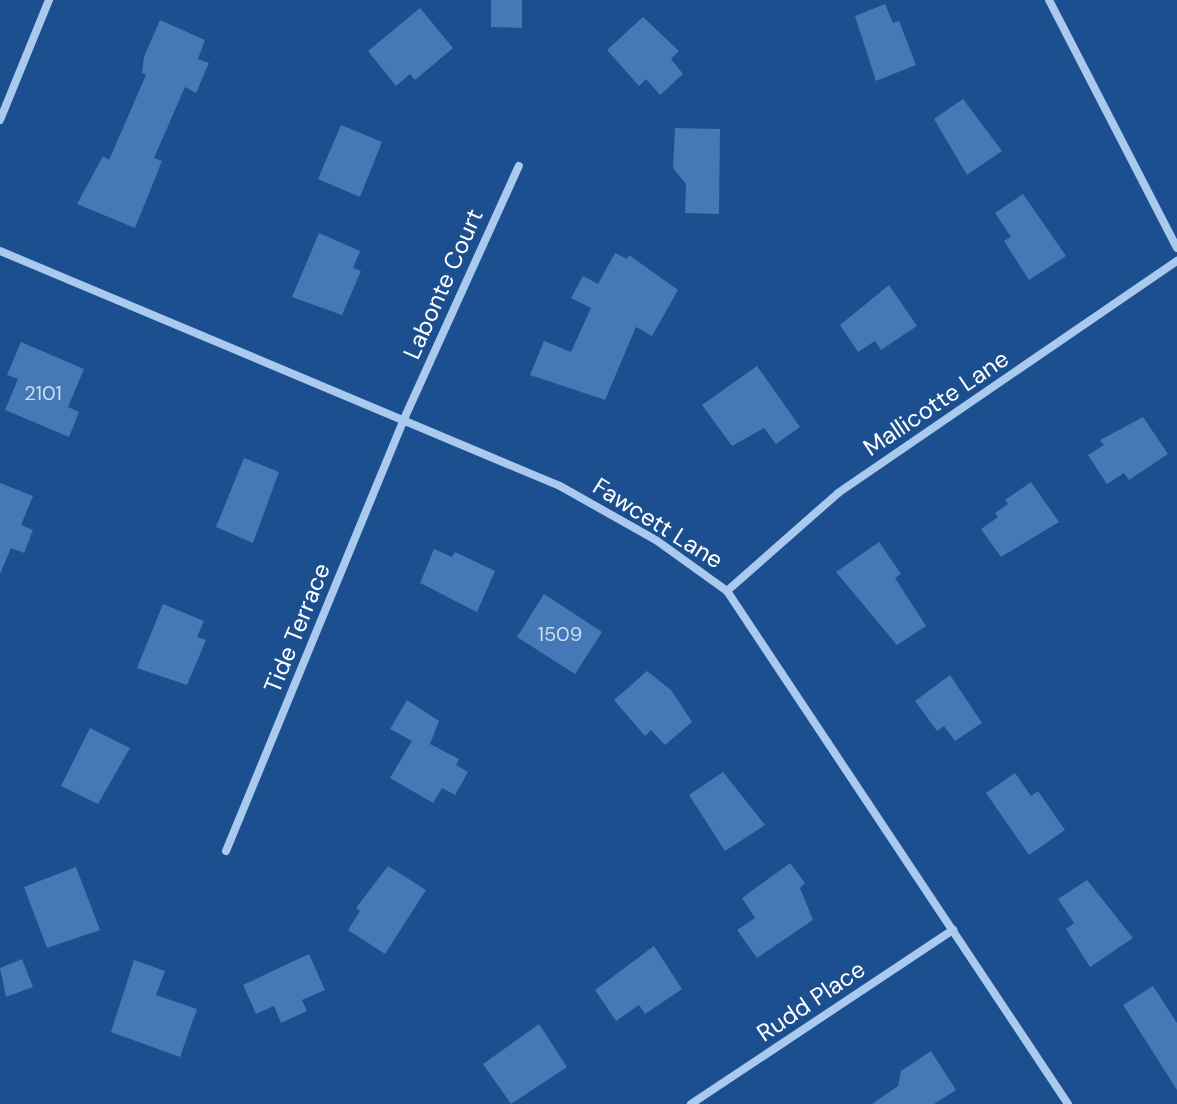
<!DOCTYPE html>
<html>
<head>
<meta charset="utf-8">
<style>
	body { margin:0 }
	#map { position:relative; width:1177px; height:1104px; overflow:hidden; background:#1b4f8f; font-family:"DM Sans",sans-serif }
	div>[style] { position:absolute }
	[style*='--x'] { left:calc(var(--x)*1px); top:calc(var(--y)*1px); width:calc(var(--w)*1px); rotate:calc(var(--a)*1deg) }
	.building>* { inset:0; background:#4478b7 }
	.minor>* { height:8px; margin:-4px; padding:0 4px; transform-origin:4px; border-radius:4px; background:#a9c9ee }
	span { translate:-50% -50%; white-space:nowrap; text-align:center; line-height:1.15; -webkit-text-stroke:7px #1b4f8f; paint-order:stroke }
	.number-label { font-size:20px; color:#d0dded }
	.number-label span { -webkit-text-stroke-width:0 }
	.street-label { font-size:24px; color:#fff }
</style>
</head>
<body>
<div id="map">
	<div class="building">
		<div style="clip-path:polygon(491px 0,522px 0,522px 28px,491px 27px)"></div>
		<div style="clip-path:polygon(885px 4px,893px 23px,899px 21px,916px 65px,876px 81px,855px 16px)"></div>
		<div style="clip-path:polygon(420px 8px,453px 48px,415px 80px,410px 74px,396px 86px,368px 51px)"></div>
		<div style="clip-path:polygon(643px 17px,679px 51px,671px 59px,683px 74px,660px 95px,646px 79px,639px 86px,607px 50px)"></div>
		<div style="clip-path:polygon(160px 20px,205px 40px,198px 59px,209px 63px,196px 93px,185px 87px,154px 158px,162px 161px,135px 228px,77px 204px,103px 156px,109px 160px,146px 75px,142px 73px,144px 57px)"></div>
		<div style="clip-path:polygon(963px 99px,1002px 151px,967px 175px,934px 119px)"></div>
		<div style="clip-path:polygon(341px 125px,382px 142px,360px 197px,318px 179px)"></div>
		<div style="clip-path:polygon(675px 128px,720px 129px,719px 214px,685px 213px,686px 184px,673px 168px)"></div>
		<div style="clip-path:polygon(1023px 194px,1066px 256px,1029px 280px,1004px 241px,1011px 237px,995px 213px)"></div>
		<div style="clip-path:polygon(319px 233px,360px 251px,353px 268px,361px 271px,342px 315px,292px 297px)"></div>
		<div style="clip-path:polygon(615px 253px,627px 259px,629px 255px,678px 290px,652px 336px,636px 327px,605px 400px,530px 375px,544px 341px,571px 352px,591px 308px,571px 298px,583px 276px,598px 284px)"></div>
		<div style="clip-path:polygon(889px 285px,917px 326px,881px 350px,875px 341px,858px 352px,840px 325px)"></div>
		<div style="clip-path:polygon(21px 342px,84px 369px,68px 407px,79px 412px,69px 437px,5px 410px,18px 379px,7px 375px)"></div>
		<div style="clip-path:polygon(757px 366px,800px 427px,776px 444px,764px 428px,732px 446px,702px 405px)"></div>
		<div style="clip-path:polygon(1143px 417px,1168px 454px,1129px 480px,1124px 473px,1107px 484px,1088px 455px,1104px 445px,1100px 440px)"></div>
		<div style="clip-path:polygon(244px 458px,279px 472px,253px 543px,216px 527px)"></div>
		<div style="clip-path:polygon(1031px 482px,1059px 522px,1001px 557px,981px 529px,998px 517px,995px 513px,1008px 504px,1005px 500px)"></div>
		<div style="clip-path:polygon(0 483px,33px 496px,21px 525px,33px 530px,24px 553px,11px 548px,0 574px)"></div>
		<div style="clip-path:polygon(879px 542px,901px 574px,895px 578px,926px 626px,897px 645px,836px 572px)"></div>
		<div style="clip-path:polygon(434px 549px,452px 557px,455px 552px,495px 571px,477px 612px,420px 583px)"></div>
		<div style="clip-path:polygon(544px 594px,602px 632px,575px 674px,517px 637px)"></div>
		<div style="clip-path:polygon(163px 604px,204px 621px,197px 637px,206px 640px,187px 685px,137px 668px)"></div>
		<div style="clip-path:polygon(647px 671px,671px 690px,692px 722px,665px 745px,651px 730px,645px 736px,614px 700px)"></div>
		<div style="clip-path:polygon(950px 675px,982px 723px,955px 741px,944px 726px,937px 731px,915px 701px)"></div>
		<div style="clip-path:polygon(407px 700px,439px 721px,430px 744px,459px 759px,456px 765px,468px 772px,455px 795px,442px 788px,433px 803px,390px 778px,412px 741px,390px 729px)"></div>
		<div style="clip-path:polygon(90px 728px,130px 748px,98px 804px,61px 786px)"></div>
		<div style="clip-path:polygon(723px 772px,765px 825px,725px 851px,689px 795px)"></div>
		<div style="clip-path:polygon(1015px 773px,1031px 796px,1038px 791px,1065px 830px,1029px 855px,986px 793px)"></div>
		<div style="clip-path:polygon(790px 863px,805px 883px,800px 888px,813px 920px,757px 958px,737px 930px,755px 918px,742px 898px)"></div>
		<div style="clip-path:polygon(388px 866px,426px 890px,385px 954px,348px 930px,360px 911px,356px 908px)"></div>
		<div style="clip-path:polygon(76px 867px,100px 930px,47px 948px,24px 887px)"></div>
		<div style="clip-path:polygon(1087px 880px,1133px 938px,1090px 967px,1066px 929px,1074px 923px,1058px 899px)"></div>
		<div style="clip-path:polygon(654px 946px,682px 989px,645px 1014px,639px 1005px,616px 1021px,595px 990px)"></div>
		<div style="clip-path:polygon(309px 954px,325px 990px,302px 1000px,307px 1011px,281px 1023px,274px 1006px,256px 1014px,243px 985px)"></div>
		<div style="clip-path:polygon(22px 959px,33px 987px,6px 997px,0 968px)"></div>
		<div style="clip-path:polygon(134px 960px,165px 971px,156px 995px,197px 1009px,180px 1057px,111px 1032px)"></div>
		<div style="clip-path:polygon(1153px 986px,1177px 1023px,1177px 1090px,1123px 1005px)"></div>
		<div style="clip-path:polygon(539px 1024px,567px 1067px,511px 1104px,483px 1064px)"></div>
		<div style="clip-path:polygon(931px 1051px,956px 1090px,934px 1104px,872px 1104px,898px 1086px,901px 1071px)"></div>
	</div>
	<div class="minor">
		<div style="--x:1049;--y:0;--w:279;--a:62.7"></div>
		<div style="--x:0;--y:120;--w:130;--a:-67.8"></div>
		<div style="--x:0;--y:251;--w:607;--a:22.77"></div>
		<div style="--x:560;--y:486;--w:110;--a:29.4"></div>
		<div style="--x:656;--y:540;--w:87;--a:35.7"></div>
		<div style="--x:727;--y:591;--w:616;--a:56.39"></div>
		<div style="--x:727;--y:591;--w:148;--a:-41.4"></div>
		<div style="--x:838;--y:493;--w:411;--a:-34.4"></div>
		<div style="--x:226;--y:851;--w:467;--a:-67.6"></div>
		<div style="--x:404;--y:419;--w:278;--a:-65.6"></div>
		<div style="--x:691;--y:1104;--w:315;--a:-33.6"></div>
	</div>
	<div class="number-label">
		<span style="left:43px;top:393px">2101</span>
		<span style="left:560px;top:634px">1509</span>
	</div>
	<div class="street-label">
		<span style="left:443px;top:284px;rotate:-66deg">Labonte Court</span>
		<span style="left:936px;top:403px;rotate:-34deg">Mallicotte Lane</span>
		<span style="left:658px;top:523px;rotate:32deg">Fawcett Lane</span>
		<span style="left:297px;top:628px;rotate:-68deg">Tide Terrace</span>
		<span style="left:811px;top:1001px;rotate:-34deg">Rudd Place</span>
	</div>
</div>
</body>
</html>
